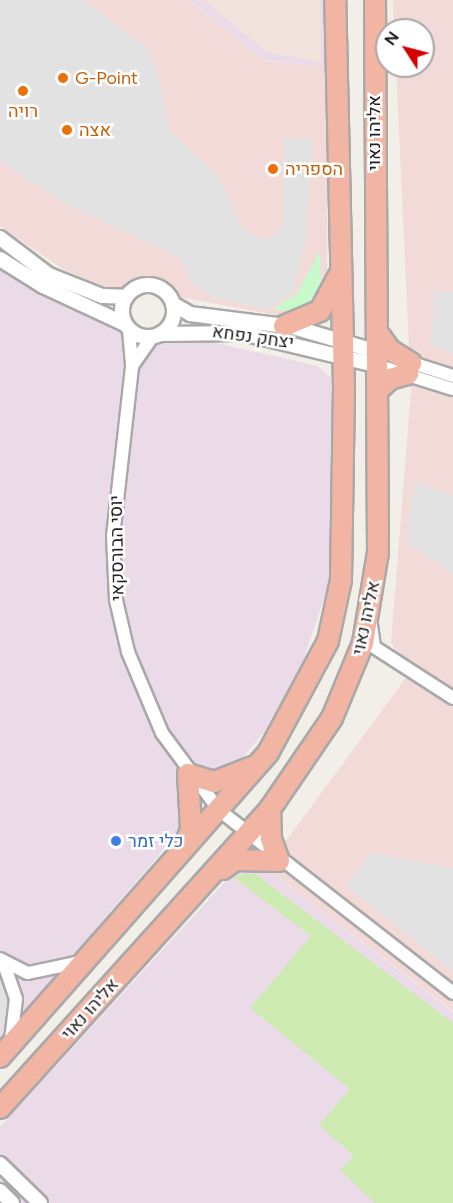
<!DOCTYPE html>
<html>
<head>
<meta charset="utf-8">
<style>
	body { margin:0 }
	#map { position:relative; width:453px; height:1203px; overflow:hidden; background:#f2efe9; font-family:Figtree,Heebo,sans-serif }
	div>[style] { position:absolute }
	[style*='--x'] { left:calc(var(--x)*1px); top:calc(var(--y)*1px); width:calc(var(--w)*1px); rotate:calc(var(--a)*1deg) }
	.commercial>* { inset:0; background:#f2dad9 }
	.industrial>* { inset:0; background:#ebdbe8 }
	.military>* { inset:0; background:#f3e3dd }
	.grass>* { inset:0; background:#cdebb0 }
	.park>* { inset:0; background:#c8facc }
	.parking>* { inset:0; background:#e2e2e2 }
	.roads { filter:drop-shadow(2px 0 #a9a9a9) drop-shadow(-2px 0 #a9a9a9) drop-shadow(0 2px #a9a9a9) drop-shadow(0 -2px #a9a9a9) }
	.minor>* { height:12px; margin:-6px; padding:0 6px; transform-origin:6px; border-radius:6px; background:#fff }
	.tertiary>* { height:14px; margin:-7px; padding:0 7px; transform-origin:7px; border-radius:7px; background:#fff }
	.tertiary>.ring { margin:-7px; padding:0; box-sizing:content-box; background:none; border:14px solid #fff; border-radius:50% }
	.trunk>* { height:20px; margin:-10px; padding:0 10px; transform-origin:10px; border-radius:10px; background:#f2b4a3 }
	.dots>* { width:16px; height:16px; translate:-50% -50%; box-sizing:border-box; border:3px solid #fff; border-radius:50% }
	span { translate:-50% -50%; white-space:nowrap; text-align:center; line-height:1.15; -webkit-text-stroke:5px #fff; paint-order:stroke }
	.food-label { font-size:18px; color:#c56008 }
	.left { translate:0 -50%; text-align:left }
	.street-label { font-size:18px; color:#222 }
	.shop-label { font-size:18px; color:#366cbe }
	.north { position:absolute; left:375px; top:18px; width:60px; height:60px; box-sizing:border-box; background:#fff; border:2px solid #a7a7a7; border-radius:50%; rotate:306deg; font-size:16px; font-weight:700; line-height:24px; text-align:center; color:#222 }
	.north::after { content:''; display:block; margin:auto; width:21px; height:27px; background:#d40000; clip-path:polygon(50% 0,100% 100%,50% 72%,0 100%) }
</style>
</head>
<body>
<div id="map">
	<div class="commercial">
		<div style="clip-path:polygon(0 0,189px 0,264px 61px,328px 66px,327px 288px,320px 302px,293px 318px,179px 297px,147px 281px,114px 291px,63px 269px,0 226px)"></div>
		<div style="clip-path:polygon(393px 0,453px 0,453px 1011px,266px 868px,408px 675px,391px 642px,411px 390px,396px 66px,423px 66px,423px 30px,394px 30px)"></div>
	</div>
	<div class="industrial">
		<div style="clip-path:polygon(190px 0,326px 0,326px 67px,263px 60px)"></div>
		<div style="clip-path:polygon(0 264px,106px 318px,318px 366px,335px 382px,329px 583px,300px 670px,267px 729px,0 1040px)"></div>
		<div style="clip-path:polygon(268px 870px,453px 1012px,453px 1203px,0 1203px,0 1127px,234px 872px)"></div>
	</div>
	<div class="military">
		<div style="clip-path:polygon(204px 0,320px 0,321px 62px,267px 52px)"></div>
	</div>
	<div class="grass">
		<div style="clip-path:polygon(242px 874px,255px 874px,453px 1023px,453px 1203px,375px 1203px,340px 1170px,354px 1156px,319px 1125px,350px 1089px,250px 1008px,311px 936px,234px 878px)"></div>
	</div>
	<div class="park">
		<div style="clip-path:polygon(320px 251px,321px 286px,315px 300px,296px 311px,272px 309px,296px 295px)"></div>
	</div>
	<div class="parking">
		<div style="clip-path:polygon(0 0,84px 0,151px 51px,171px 131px,219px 177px,241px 226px,257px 238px,272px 237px,282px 227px,284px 138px,313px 140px,305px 239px,292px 295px,266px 309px,212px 297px,192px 284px,180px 258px,64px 203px,0 161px)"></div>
		<div style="clip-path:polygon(435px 290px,453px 292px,453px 353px,430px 345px)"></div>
		<div style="clip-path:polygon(413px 482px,453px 495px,453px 574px,407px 543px)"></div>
		<div style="clip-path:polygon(371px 853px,453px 868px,453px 971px,346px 886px)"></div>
		<div style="clip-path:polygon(0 975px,11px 994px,0 1036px)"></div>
	</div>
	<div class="roads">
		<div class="minor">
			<div style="--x:129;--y:330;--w:37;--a:85"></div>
			<div style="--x:132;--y:367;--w:170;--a:96.4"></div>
			<div style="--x:113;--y:536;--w:64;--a:87.3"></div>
			<div style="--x:116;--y:600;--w:53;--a:77"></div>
			<div style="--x:128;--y:652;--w:88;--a:67.2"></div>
			<div style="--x:162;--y:733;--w:96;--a:53.5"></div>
			<div style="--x:219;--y:810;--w:297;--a:38"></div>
			<div style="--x:406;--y:361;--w:49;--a:17.7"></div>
			<div style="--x:134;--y:363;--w:32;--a:-55"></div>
			<div style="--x:379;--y:366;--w:77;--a:17.3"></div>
			<div style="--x:371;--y:625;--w:22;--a:82"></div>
			<div style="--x:374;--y:647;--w:94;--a:32.8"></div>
			<div style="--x:0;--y:959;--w:31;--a:27"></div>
			<div style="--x:28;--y:973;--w:53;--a:-11.9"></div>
			<div style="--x:4;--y:964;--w:37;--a:71"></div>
			<div style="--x:16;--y:999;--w:41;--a:97"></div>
		</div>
		<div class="tertiary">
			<div style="--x:0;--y:238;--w:61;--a:37.1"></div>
			<div style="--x:49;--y:275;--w:57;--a:21.6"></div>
			<div style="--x:102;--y:296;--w:24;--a:2"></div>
			<div style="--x:0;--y:259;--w:51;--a:32.1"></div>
			<div style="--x:43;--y:286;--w:90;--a:24.9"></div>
			<div class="ring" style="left:122px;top:285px;width:38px;height:38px"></div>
			<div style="--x:173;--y:304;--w:20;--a:30"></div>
			<div style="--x:190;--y:314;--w:104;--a:7.2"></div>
			<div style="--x:293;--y:327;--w:89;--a:16.4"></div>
			<div style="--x:160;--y:334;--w:82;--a:-0.7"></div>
			<div style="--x:242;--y:333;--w:141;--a:13.5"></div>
			<div style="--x:0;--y:1164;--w:56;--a:44.3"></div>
			<div style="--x:0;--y:1191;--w:17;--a:45"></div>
		</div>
		<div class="trunk">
			<div style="--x:284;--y:326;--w:39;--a:-23"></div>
			<div style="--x:320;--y:311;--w:40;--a:-62"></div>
			<div style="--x:377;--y:332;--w:22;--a:54"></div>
			<div style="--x:390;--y:350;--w:25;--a:32"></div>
			<div style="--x:379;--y:389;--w:15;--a:-42"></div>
			<div style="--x:390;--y:379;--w:19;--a:-16"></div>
			<div style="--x:188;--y:774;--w:27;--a:17"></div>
			<div style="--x:214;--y:782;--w:41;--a:-21.5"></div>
			<div style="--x:270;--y:809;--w:30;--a:88"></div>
			<div style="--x:271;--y:839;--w:23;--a:70"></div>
			<div style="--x:185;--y:845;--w:17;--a:-69"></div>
			<div style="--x:191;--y:829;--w:55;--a:-93.1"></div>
			<div style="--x:223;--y:869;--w:15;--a:-37"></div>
			<div style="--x:235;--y:860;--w:44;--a:1.3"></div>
			<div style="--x:0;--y:1057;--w:405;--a:-48.6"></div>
			<div style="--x:268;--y:753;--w:127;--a:-61.8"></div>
			<div style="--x:328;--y:641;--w:62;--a:-78"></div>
			<div style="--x:341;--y:580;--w:194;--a:-89.1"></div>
			<div style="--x:344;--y:386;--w:386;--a:-91.3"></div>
			<div style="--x:0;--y:1108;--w:403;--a:-47.9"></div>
			<div style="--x:270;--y:809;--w:110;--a:-55.7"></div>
			<div style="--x:332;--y:718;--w:81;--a:-67.5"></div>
			<div style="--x:363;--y:643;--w:92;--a:-80.6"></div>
			<div style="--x:378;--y:552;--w:552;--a:-90.31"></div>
		</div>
	</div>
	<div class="dots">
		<div style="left:63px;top:78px;background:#e8710a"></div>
		<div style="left:23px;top:91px;background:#e8710a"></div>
		<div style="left:67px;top:130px;background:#e8710a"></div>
		<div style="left:273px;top:169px;background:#e8710a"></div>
		<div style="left:116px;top:841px;background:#3f7fe0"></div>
	</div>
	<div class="food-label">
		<span class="left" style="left:75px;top:78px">G-Point</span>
		<span style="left:23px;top:111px">רויה</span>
		<span class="left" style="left:79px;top:130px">אצה</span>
		<span class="left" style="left:285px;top:169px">הספריה</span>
	</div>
	<div class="street-label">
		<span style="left:374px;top:133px;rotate:-90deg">אליהו נאוי</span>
		<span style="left:253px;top:337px;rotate:8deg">יצחק נפחא</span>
		<span style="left:117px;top:548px;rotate:-91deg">יוסי הבורסקאי</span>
		<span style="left:366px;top:618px;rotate:-78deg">אליהו נאוי</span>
		<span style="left:90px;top:1009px;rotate:-48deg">אליהו נאוי</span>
	</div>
	<div class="shop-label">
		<span class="left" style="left:128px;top:841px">כלי זמר</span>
	</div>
	<div class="north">N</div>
</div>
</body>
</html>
